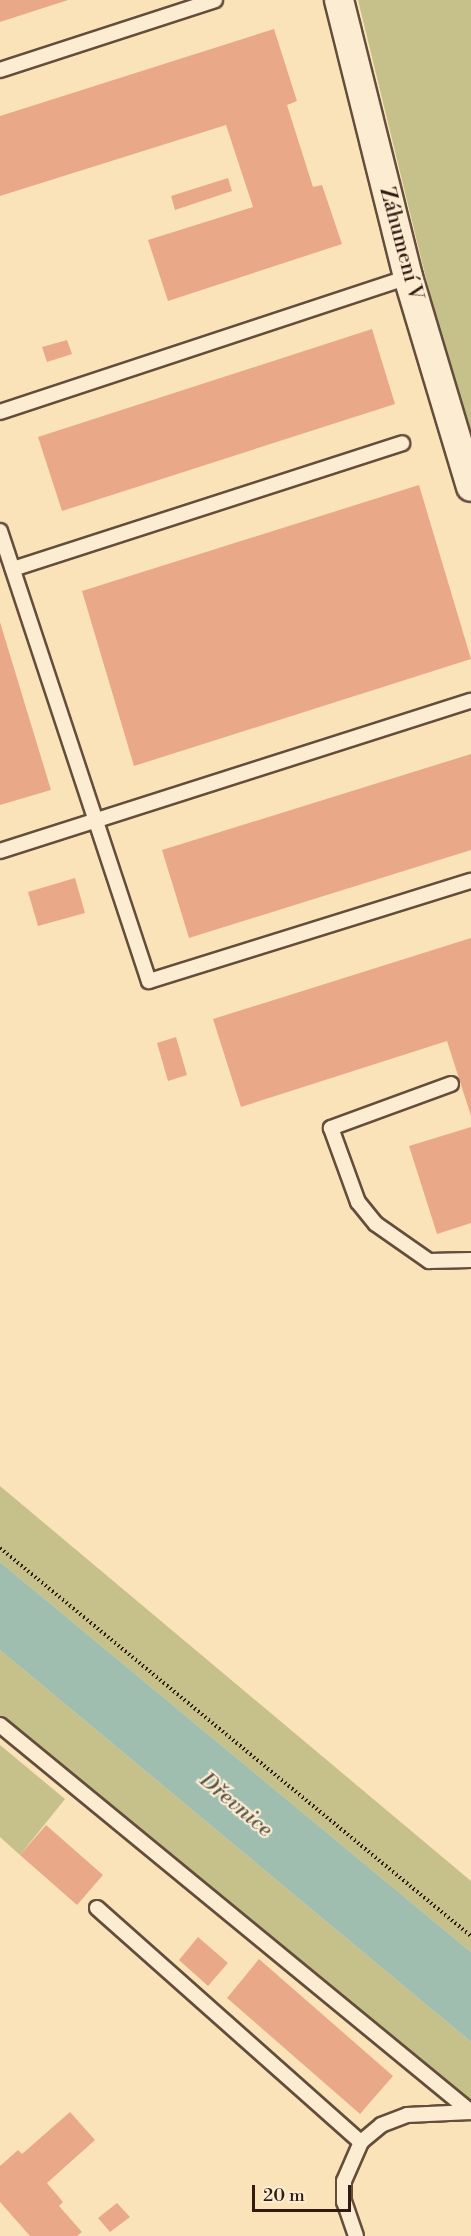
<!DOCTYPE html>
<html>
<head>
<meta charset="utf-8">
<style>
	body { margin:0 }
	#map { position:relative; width:471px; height:2236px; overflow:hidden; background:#fbe3b9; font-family:"Libre Bodoni",serif }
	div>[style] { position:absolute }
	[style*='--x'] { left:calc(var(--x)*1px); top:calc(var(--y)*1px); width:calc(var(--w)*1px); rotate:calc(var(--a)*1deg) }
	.green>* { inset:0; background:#c6c18a }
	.water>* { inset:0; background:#9fbeb0 }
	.building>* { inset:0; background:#e9a989 }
	.path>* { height:4px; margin-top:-2px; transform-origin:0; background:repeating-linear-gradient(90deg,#311b11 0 1.5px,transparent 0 4.5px) }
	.roads { filter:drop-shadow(2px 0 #644d3b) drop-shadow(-2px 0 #644d3b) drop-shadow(0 2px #644d3b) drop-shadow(0 -2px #644d3b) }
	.lane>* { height:14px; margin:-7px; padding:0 7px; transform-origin:7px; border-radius:7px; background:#fcedd2 }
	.street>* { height:28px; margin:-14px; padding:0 14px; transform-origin:14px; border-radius:14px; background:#fcedd2 }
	span { translate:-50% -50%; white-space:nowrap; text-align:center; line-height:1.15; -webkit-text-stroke:4.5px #fcedd2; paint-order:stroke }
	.street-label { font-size:21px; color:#311b11 }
	.water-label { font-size:22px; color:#585449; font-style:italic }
	.scale { position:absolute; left:252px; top:2185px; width:99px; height:27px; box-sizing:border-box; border:3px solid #311b11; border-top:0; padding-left:8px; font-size:18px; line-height:21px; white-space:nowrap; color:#311b11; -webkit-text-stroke:4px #fcedd2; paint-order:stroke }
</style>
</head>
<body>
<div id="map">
	<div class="green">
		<div style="clip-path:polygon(358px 0,471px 0,471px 442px,444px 352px)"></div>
		<div style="clip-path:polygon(0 1486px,471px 1881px,471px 1952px,0 1562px)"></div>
		<div style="clip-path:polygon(0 1650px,471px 2042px,471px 2110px,0 1716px)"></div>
		<div style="clip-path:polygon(0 1745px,65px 1799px,20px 1855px,0 1837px)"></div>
	</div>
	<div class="water">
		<div style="clip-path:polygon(0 1562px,471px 1952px,471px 2042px,0 1650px)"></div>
	</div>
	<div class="building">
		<div style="clip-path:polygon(0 0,68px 0,0 22px)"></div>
		<div style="clip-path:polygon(274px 29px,297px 101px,287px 105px,313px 187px,322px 185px,342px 244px,168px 301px,148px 240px,253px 207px,226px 125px,0 196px,0 116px)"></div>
		<div style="clip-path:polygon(228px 178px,232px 191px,175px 210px,171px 196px)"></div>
		<div style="clip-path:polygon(372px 329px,395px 404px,62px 511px,38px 437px)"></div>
		<div style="clip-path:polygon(67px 340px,72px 354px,47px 362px,42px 347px)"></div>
		<div style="clip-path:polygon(419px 485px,471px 659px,134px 766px,82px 591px)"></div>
		<div style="clip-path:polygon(0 622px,51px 790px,0 805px)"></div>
		<div style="clip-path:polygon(471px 754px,471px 850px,189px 938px,162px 850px)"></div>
		<div style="clip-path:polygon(75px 878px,85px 913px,38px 926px,28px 892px)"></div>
		<div style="clip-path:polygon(471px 938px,471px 1116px,447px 1041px,241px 1107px,213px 1019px)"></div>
		<div style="clip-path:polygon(176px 1037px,187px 1075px,168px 1081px,157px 1043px)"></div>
		<div style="clip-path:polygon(471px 1127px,471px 1223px,437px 1234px,409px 1146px)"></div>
		<div style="clip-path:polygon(46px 1825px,103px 1875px,77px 1905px,20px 1855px)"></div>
		<div style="clip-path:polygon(198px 1937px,228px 1963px,208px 1986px,179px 1960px)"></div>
		<div style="clip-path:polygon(259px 1959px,393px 2076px,360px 2114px,227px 1998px)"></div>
		<div style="clip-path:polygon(70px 2112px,95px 2140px,47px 2183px,63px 2202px,59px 2206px,82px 2232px,77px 2236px,30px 2236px,0 2202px,0 2166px,18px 2150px,22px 2154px)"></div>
		<div style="clip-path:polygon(117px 2203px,130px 2217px,110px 2232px,98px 2218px)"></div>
	</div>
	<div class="path">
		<div style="--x:0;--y:1548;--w:610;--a:39.48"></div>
	</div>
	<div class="roads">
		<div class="lane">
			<div style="--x:0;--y:70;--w:226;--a:-18"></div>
			<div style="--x:0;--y:412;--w:430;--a:-18.3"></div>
			<div style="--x:0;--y:531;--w:474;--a:71.7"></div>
			<div style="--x:149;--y:981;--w:337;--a:-17.3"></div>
			<div style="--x:13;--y:569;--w:409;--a:-17.9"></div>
			<div style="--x:0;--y:851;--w:494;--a:-17.7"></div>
			<div style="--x:451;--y:1084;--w:128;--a:159.9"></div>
			<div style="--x:331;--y:1128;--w:79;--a:70"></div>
			<div style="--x:358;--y:1202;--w:28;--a:51"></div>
			<div style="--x:376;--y:1224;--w:65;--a:34.9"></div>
			<div style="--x:429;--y:1261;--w:42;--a:-1.4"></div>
			<div style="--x:0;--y:1725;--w:610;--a:39.41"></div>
			<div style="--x:97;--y:1908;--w:353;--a:41.6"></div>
			<div style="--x:356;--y:2236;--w:36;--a:-109"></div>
			<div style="--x:344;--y:2202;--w:21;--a:-90"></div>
			<div style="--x:344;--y:2181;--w:43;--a:-66.4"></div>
			<div style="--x:361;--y:2142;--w:26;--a:-40"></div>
			<div style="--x:381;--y:2125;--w:28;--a:-21"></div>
			<div style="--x:407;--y:2115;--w:64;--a:-2.7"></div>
		</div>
		<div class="street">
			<div style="--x:339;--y:0;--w:285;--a:76"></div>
			<div style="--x:408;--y:277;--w:219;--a:73.3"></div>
		</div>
	</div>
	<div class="street-label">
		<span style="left:401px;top:244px;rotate:75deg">Záhumení V</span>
	</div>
	<div class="water-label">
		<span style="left:236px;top:1805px;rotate:40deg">Dřevnice</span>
	</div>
	<div class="scale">20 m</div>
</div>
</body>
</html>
